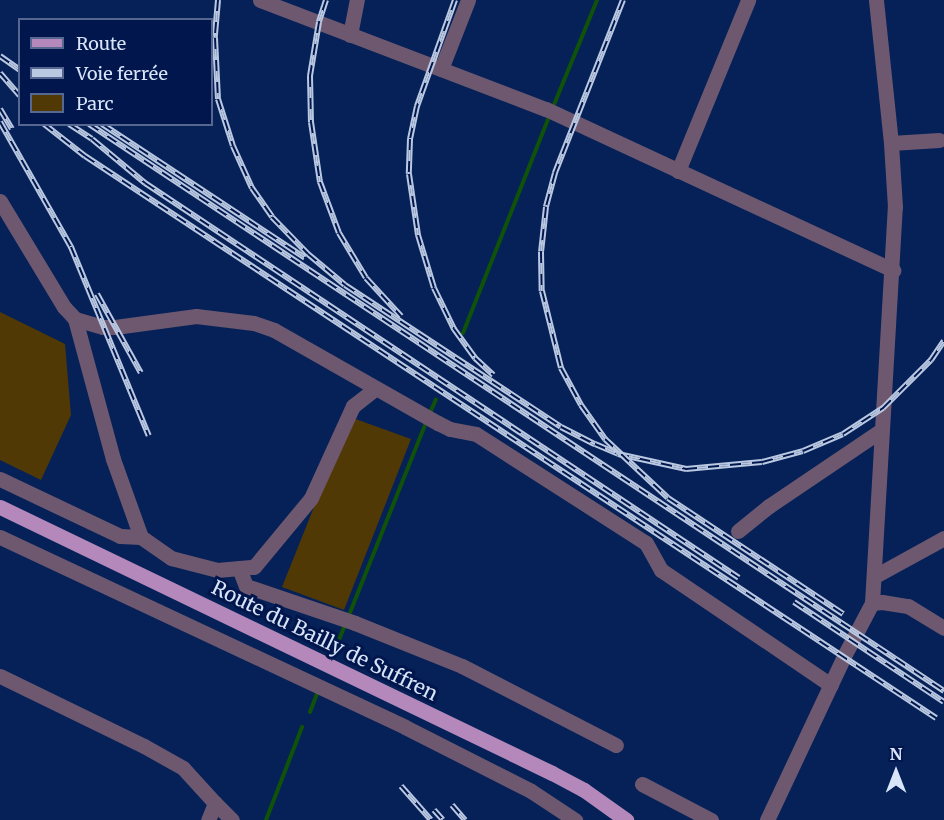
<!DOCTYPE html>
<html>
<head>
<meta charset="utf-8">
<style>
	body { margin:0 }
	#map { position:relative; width:944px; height:820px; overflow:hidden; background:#052157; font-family:Merriweather,serif }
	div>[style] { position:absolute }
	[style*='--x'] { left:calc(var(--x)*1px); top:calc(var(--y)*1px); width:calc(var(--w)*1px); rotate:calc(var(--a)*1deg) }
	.green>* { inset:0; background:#503905 }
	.stream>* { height:4px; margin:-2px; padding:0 2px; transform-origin:2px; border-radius:2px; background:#105209 }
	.minor>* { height:15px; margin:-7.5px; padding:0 7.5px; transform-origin:7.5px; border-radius:7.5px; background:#6d5870 }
	.major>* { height:15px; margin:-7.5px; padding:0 7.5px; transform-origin:7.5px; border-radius:7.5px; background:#b488bb }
	.rail>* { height:6px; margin-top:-3px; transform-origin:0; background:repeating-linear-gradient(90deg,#00164c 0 11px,#bac8e1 0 22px); box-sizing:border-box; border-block:2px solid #bac8e1 }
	span { translate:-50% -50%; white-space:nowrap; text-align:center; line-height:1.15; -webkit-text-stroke:6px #00164c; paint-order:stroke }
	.street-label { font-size:20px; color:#d8e4f8 }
	.legend { position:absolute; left:18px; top:18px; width:195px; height:108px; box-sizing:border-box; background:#00164c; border:2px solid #566891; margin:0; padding:8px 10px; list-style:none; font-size:18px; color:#d8e4f8 }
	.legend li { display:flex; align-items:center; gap:12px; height:30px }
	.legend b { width:30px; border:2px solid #566891 }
	.north { position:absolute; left:866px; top:742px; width:60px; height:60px; -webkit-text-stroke:4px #00164c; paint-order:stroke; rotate:0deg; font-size:16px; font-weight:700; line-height:24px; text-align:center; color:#d8e4f8 }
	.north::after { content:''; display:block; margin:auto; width:21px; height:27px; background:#d8e4f8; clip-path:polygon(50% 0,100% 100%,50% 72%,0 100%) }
</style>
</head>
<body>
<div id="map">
	<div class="green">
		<div style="clip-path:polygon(0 312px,65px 344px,71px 415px,41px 480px,0 460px)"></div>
		<div style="clip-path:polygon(350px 417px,411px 439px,344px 610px,282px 587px)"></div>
	</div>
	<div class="stream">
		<div style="--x:553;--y:107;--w:116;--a:-67.6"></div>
		<div style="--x:463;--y:333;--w:230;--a:-68.3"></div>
		<div style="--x:429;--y:415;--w:17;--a:-66"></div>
		<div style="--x:349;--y:615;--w:208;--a:-68.2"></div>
		<div style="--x:338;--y:642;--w:16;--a:-68"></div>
		<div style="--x:310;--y:712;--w:19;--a:-69"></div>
		<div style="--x:266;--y:820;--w:100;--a:-68.8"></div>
	</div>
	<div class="minor">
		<div style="--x:260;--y:0;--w:306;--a:20.9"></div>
		<div style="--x:546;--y:109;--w:383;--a:24.9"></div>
		<div style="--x:350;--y:35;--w:36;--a:-79"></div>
		<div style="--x:441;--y:69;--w:74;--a:-68.6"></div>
		<div style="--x:891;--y:143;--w:48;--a:-3.6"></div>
		<div style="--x:678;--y:171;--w:185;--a:-67.7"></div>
		<div style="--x:0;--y:201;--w:124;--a:58.9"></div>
		<div style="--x:64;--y:307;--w:16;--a:47"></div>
		<div style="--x:75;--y:319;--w:29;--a:16"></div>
		<div style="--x:103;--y:327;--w:12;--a:0"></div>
		<div style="--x:115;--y:327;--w:82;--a:-7.7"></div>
		<div style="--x:196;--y:316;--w:58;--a:6.9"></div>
		<div style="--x:254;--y:323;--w:21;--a:19"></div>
		<div style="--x:274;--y:330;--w:189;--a:29.6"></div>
		<div style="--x:438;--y:423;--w:13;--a:27"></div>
		<div style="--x:450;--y:429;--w:26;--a:11"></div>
		<div style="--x:476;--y:434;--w:202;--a:32.7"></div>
		<div style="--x:646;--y:543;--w:31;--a:61"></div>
		<div style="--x:661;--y:570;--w:205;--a:34.1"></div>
		<div style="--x:75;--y:319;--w:145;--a:74.8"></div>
		<div style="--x:113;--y:459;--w:83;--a:70.3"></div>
		<div style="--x:141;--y:537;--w:37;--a:35"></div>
		<div style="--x:171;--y:558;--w:48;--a:14.6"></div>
		<div style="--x:217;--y:570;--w:37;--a:-5"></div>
		<div style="--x:254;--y:567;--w:89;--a:-50.4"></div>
		<div style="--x:311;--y:498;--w:101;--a:-65.5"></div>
		<div style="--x:353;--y:406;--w:29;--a:-38"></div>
		<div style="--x:0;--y:479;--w:133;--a:25.4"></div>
		<div style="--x:120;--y:536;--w:21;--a:3"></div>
		<div style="--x:738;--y:531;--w:40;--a:-39"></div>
		<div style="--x:769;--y:506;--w:134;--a:-34"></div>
		<div style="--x:0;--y:537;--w:447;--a:25.1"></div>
		<div style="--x:405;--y:727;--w:141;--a:26.9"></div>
		<div style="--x:531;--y:791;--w:53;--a:33.4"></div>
		<div style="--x:239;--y:568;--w:19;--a:69"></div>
		<div style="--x:246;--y:586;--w:115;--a:18.7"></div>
		<div style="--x:355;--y:623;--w:115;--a:21.9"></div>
		<div style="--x:462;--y:666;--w:173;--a:27.2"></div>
		<div style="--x:875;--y:576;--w:79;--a:-28.8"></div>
		<div style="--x:872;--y:603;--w:10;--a:-6"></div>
		<div style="--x:882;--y:602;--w:26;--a:9"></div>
		<div style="--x:908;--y:606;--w:42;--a:31.4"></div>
		<div style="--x:0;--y:676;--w:160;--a:25.9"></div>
		<div style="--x:144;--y:746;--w:45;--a:29.4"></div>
		<div style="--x:183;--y:768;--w:47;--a:47.6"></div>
		<div style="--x:215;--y:803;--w:18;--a:112"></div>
		<div style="--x:642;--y:784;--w:78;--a:27.6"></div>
		<div style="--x:215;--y:803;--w:24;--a:45"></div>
		<div style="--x:767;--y:820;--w:181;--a:-64.8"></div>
		<div style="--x:844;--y:656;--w:60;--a:-62.2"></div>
		<div style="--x:872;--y:603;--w:397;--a:-86.7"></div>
		<div style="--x:895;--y:207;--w:64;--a:-93.6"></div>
		<div style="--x:891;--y:143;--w:144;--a:-96"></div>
	</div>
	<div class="major">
		<div style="--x:0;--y:507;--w:613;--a:25.73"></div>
		<div style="--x:552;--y:773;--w:36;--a:28"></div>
		<div style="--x:584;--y:790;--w:52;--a:35.5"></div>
	</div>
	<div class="rail">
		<div style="--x:218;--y:0;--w:38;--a:95"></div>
		<div style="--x:215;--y:38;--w:61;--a:87.2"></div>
		<div style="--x:218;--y:99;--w:49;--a:72.3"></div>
		<div style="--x:233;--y:146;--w:46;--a:65.7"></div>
		<div style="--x:252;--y:188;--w:35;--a:55"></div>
		<div style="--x:272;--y:217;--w:52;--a:45.8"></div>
		<div style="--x:308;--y:254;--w:48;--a:40"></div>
		<div style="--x:345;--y:285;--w:258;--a:33.3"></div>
		<div style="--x:561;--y:427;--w:38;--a:27"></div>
		<div style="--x:595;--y:444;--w:25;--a:23"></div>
		<div style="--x:618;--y:454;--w:70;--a:12.4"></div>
		<div style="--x:686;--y:469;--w:76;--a:-5.3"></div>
		<div style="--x:762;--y:462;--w:42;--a:-15"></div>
		<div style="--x:803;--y:451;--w:43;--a:-23"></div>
		<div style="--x:843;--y:434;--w:48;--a:-33"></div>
		<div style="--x:883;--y:408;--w:68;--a:-45"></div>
		<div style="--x:931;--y:360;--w:23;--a:-56"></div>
		<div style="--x:326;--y:0;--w:23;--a:108"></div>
		<div style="--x:319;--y:22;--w:55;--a:99.5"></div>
		<div style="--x:310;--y:76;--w:46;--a:88.8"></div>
		<div style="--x:311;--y:122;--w:61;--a:81.5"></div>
		<div style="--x:320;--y:182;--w:54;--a:69.6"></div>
		<div style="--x:339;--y:233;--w:52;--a:59"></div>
		<div style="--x:366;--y:278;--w:52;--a:47.4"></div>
		<div style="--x:455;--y:0;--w:113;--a:109.7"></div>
		<div style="--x:417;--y:106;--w:34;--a:102"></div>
		<div style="--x:410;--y:139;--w:35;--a:92"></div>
		<div style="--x:409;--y:174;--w:62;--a:81.6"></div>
		<div style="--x:418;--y:235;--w:55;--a:73.2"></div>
		<div style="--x:434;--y:288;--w:46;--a:64"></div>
		<div style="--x:454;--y:329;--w:36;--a:54"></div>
		<div style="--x:475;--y:358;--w:25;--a:43"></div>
		<div style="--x:623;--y:0;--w:186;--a:111.5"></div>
		<div style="--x:555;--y:173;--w:35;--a:105"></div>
		<div style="--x:546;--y:207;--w:45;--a:96.3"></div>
		<div style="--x:541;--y:252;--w:39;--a:89"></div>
		<div style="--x:542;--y:291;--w:79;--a:76.1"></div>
		<div style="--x:561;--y:368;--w:42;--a:61.6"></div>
		<div style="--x:581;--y:405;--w:42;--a:54.8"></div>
		<div style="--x:605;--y:439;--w:86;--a:43.1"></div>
		<div style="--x:668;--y:498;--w:210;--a:33.5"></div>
		<div style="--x:0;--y:56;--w:24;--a:35"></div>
		<div style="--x:0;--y:73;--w:30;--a:49"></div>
		<div style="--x:0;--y:109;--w:23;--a:59"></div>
		<div style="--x:0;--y:122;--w:144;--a:60.4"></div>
		<div style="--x:71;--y:247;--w:204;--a:67.6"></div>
		<div style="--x:44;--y:124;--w:52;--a:38"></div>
		<div style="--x:85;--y:156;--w:1020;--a:33.44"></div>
		<div style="--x:69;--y:124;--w:27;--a:33"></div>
		<div style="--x:92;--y:139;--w:69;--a:39.7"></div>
		<div style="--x:145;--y:183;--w:713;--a:33.62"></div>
		<div style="--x:89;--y:124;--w:1026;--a:33.55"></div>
		<div style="--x:102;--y:124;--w:243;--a:33.4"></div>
		<div style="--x:97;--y:294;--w:90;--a:60.9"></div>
		<div style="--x:794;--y:602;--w:180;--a:33.7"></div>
		<div style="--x:401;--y:786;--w:45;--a:48.6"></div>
		<div style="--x:452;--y:805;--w:20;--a:49"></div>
		<div style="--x:434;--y:810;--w:13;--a:48"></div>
	</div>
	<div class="street-label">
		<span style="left:325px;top:640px;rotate:26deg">Route du Bailly de Suffren</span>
	</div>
	<ul class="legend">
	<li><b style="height:8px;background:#b488bb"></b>Route</li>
	<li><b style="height:8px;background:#bac8e1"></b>Voie ferrée</li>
	<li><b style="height:16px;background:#503905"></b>Parc</li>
	</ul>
	<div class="north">N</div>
</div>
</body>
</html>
